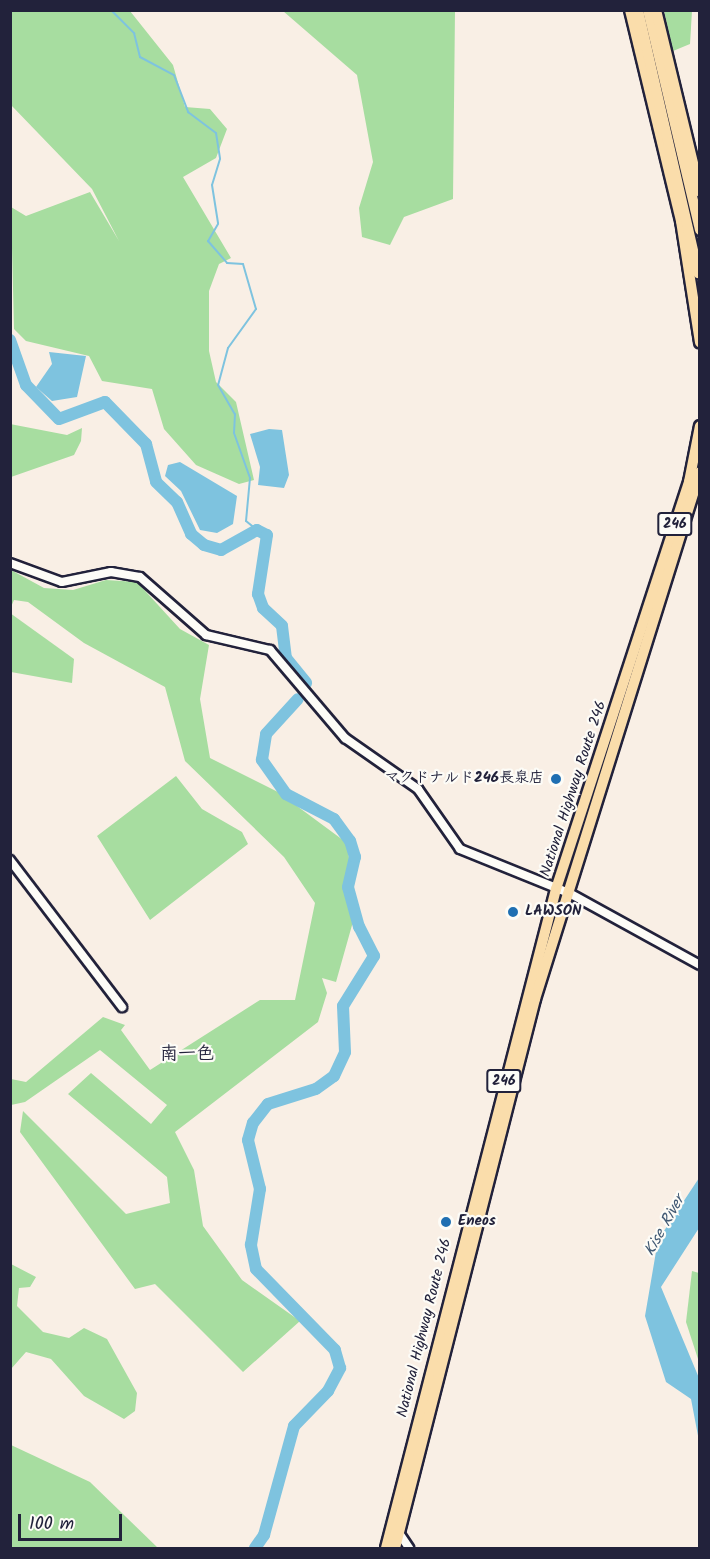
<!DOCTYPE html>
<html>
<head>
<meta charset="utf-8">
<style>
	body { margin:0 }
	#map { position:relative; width:710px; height:1559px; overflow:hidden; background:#f9efe5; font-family:Kalam,"Klee One",sans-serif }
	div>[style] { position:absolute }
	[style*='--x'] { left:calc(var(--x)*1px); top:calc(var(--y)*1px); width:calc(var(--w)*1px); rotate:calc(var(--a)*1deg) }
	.green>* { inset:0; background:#a7dda0 }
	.water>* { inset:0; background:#7ec3df }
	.stream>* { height:2px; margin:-1px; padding:0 1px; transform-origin:1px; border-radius:1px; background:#7ec3df }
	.river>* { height:12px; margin:-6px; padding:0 6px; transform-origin:6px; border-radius:6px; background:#7ec3df }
	.roads { filter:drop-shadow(2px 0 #22223b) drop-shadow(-2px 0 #22223b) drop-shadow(0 2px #22223b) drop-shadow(0 -2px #22223b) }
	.secondary>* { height:8px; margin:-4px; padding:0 4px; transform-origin:4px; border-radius:4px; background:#fdfcf7 }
	.highway>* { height:10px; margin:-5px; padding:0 5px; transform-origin:5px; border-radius:5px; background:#faddab }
	.dots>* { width:16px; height:16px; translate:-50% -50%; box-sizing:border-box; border:3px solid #fdfcf7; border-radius:50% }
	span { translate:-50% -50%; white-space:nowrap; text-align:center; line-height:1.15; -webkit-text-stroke:4.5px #fdfcf7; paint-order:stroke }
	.shield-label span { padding:2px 4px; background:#fdfcf7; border:2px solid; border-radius:4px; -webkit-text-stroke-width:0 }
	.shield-label { font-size:14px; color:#22223b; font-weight:700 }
	.poi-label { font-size:15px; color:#22223b; font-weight:700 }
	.right { translate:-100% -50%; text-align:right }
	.left { translate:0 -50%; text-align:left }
	.street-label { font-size:15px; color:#22223b }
	.water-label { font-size:16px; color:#425a74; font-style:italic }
	.quarter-label { font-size:18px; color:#22223b; font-weight:700 }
	.frame { position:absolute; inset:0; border:12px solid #22223b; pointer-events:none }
	.scale { position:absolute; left:18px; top:1514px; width:104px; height:27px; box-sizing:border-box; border:3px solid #22223b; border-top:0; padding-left:8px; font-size:18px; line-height:21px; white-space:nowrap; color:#22223b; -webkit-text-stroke:4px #fdfcf7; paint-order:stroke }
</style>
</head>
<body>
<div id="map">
	<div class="green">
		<div style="clip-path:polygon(10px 11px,130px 11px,173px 65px,185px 107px,210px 109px,227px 129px,216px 158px,183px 177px,231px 258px,219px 264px,209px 291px,209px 351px,216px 382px,236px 402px,254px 480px,239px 484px,196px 465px,164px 429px,152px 389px,102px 381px,89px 356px,26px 341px,14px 329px,11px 207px,26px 216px,90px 192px,119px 241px,92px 189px,11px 105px)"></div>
		<div style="clip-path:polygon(283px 11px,455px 11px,453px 199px,404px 217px,390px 245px,362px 237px,359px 208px,373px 162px,357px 75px)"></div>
		<div style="clip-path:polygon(664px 11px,692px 11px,690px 44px,673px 51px)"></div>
		<div style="clip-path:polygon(10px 424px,67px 435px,82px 428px,81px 441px,74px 455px,11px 477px)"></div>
		<div style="clip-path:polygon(11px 570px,44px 588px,73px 590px,106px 580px,137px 582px,180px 629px,209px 645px,200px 699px,210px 758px,278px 792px,347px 843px,356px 911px,336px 982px,322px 978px,327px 993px,318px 1022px,175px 1132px,194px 1170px,203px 1226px,242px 1280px,300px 1321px,243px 1372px,155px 1284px,135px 1289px,20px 1132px,23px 1111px,126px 1214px,170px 1203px,167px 1177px,68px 1094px,91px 1073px,151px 1124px,167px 1105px,100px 1050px,25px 1102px,11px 1105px,11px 1079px,26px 1082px,103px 1017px,125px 1025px,121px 1030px,150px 1070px,260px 1000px,295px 1000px,315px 903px,284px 857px,185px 761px,165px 687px,84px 643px,28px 602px,14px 600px,11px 607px)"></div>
		<div style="clip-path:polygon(10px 613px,74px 659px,72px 683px,11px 672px)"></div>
		<div style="clip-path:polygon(176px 776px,202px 809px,242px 832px,248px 844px,150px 920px,97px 836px)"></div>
		<div style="clip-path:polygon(11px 1264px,36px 1277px,30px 1287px,19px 1288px,17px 1306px,43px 1332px,69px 1338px,84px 1328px,107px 1339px,137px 1393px,135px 1411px,124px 1419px,84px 1396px,51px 1359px,26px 1352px,11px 1369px)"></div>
		<div style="clip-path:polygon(692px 1271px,699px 1273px,698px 1359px,686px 1322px)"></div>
		<div style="clip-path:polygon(11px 1445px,90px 1482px,158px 1548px,11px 1548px)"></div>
	</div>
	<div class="water">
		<div style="clip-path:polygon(49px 352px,86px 356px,77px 397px,52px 401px,36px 387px,52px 364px)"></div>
		<div style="clip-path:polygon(269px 429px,282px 430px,289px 475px,284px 488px,258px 485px,260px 467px,250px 434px)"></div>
		<div style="clip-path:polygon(180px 462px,237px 496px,233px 524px,217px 533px,200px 530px,181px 491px,165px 476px,168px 465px)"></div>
		<div style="clip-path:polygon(699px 1178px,699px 1228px,661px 1287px,699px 1378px,699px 1441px,691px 1399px,666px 1382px,645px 1316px,658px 1240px)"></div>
	</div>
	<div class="stream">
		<div style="--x:111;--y:10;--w:33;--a:45"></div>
		<div style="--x:134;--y:33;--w:25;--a:76"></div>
		<div style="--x:140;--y:57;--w:38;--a:28"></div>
		<div style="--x:174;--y:75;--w:40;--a:69"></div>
		<div style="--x:188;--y:112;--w:35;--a:37"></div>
		<div style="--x:216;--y:133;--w:26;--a:81"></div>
		<div style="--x:220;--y:159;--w:27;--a:107"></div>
		<div style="--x:212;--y:185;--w:39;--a:81"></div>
		<div style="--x:218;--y:224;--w:20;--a:120"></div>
		<div style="--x:208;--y:241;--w:29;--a:49"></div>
		<div style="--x:227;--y:263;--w:16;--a:4"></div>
		<div style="--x:243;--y:264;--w:47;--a:73.9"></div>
		<div style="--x:256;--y:309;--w:48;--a:125.7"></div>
		<div style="--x:228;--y:348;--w:38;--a:105"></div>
		<div style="--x:218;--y:385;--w:34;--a:60"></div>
		<div style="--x:235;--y:414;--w:19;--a:93"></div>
		<div style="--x:234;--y:433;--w:48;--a:70.4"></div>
		<div style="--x:250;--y:478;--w:43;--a:95.3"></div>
		<div style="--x:246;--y:521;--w:14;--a:39"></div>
	</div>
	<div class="river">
		<div style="--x:10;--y:340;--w:48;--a:70.4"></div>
		<div style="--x:26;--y:385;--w:47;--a:45.9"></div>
		<div style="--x:59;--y:419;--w:49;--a:-20.3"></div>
		<div style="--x:105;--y:402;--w:59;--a:45.7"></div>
		<div style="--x:146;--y:444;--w:39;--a:75"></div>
		<div style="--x:156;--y:482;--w:29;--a:44"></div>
		<div style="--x:177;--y:502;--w:35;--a:66"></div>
		<div style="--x:191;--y:534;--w:17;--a:40"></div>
		<div style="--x:204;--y:545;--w:18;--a:16"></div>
		<div style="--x:221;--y:550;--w:41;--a:-29.1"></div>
		<div style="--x:257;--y:530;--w:11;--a:27"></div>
		<div style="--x:267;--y:535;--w:60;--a:98.7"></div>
		<div style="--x:258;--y:594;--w:15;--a:70"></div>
		<div style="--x:263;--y:608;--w:26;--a:43"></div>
		<div style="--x:282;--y:626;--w:32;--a:83"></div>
		<div style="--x:286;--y:658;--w:32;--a:51"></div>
		<div style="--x:255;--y:1548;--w:16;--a:-55"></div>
		<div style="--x:264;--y:1535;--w:113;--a:-74.6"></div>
		<div style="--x:294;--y:1426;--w:49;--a:-45.8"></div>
		<div style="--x:328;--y:1391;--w:26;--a:-62"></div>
		<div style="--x:340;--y:1368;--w:19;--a:-106"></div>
		<div style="--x:335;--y:1350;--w:113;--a:-134.3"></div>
		<div style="--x:256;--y:1269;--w:25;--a:-102"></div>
		<div style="--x:251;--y:1245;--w:57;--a:-80.9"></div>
		<div style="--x:260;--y:1189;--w:50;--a:-103.8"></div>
		<div style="--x:248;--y:1140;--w:18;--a:-74"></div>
		<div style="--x:253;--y:1123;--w:24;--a:-52"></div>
		<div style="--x:268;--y:1104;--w:50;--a:-17.4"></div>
		<div style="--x:316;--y:1089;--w:22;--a:-36"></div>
		<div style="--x:334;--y:1076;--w:26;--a:-65"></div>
		<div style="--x:345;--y:1052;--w:46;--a:-92.5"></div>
		<div style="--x:343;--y:1006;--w:59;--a:-58.2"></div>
		<div style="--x:374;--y:956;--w:33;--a:-117"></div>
		<div style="--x:359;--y:927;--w:41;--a:-105.4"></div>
		<div style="--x:348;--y:887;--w:31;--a:-77"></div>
		<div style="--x:355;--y:857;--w:17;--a:-107"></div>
		<div style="--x:350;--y:841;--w:27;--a:-126"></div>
		<div style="--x:334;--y:819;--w:54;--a:-152.5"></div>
		<div style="--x:286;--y:794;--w:42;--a:-125.2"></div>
		<div style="--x:262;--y:760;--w:26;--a:-81"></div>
		<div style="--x:266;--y:734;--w:47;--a:-47.6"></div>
	</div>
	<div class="roads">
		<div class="secondary">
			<div style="--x:10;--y:563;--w:55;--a:20.1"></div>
			<div style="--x:62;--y:582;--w:50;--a:-11.5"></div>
			<div style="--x:111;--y:572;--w:29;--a:10"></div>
			<div style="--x:140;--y:577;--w:88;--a:41.3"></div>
			<div style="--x:206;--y:635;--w:66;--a:13.2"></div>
			<div style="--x:270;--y:650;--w:116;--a:49.6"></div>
			<div style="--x:345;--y:738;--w:89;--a:34.9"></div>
			<div style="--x:418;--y:789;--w:73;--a:55"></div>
			<div style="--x:460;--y:849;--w:118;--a:22"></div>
			<div style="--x:569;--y:893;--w:149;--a:28.8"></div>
			<div style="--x:10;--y:860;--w:185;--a:52.7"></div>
			<div style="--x:397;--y:1530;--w:22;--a:56"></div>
		</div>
		<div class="highway">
			<div style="--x:630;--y:10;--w:217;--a:76.4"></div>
			<div style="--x:681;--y:221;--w:123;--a:81.1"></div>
			<div style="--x:638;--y:10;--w:270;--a:77.1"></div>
			<div style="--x:648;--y:10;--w:226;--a:76.7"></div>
			<div style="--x:656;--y:10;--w:187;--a:76.4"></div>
			<div style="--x:386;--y:1548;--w:681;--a:-75.53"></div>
			<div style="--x:556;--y:889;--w:428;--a:-71.9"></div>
			<div style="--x:689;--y:482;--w:57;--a:-78.9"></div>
			<div style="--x:395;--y:1548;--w:567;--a:-75.69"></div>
			<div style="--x:535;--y:999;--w:552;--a:-72.62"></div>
		</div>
	</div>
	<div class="dots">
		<div style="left:556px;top:779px;background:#1f6fb2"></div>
		<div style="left:513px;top:912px;background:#1f6fb2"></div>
		<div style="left:446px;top:1222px;background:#1f6fb2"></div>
	</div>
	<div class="shield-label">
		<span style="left:675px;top:524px">246</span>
		<span style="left:504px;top:1081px">246</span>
	</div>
	<div class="poi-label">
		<span class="right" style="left:544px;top:779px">マクドナルド246長泉店</span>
		<span class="left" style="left:525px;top:912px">LAWSON</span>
		<span class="left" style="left:458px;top:1222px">Eneos</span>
	</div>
	<div class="street-label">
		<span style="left:574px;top:789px;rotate:-72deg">National Highway Route 246</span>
		<span style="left:425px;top:1328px;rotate:-76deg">National Highway Route 246</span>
	</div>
	<div class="water-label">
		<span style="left:665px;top:1226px;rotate:-61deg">Kise River</span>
	</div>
	<div class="quarter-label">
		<span style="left:187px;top:1055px">南一色</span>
	</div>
	<div class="frame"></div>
	<div class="scale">100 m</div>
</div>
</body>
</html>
